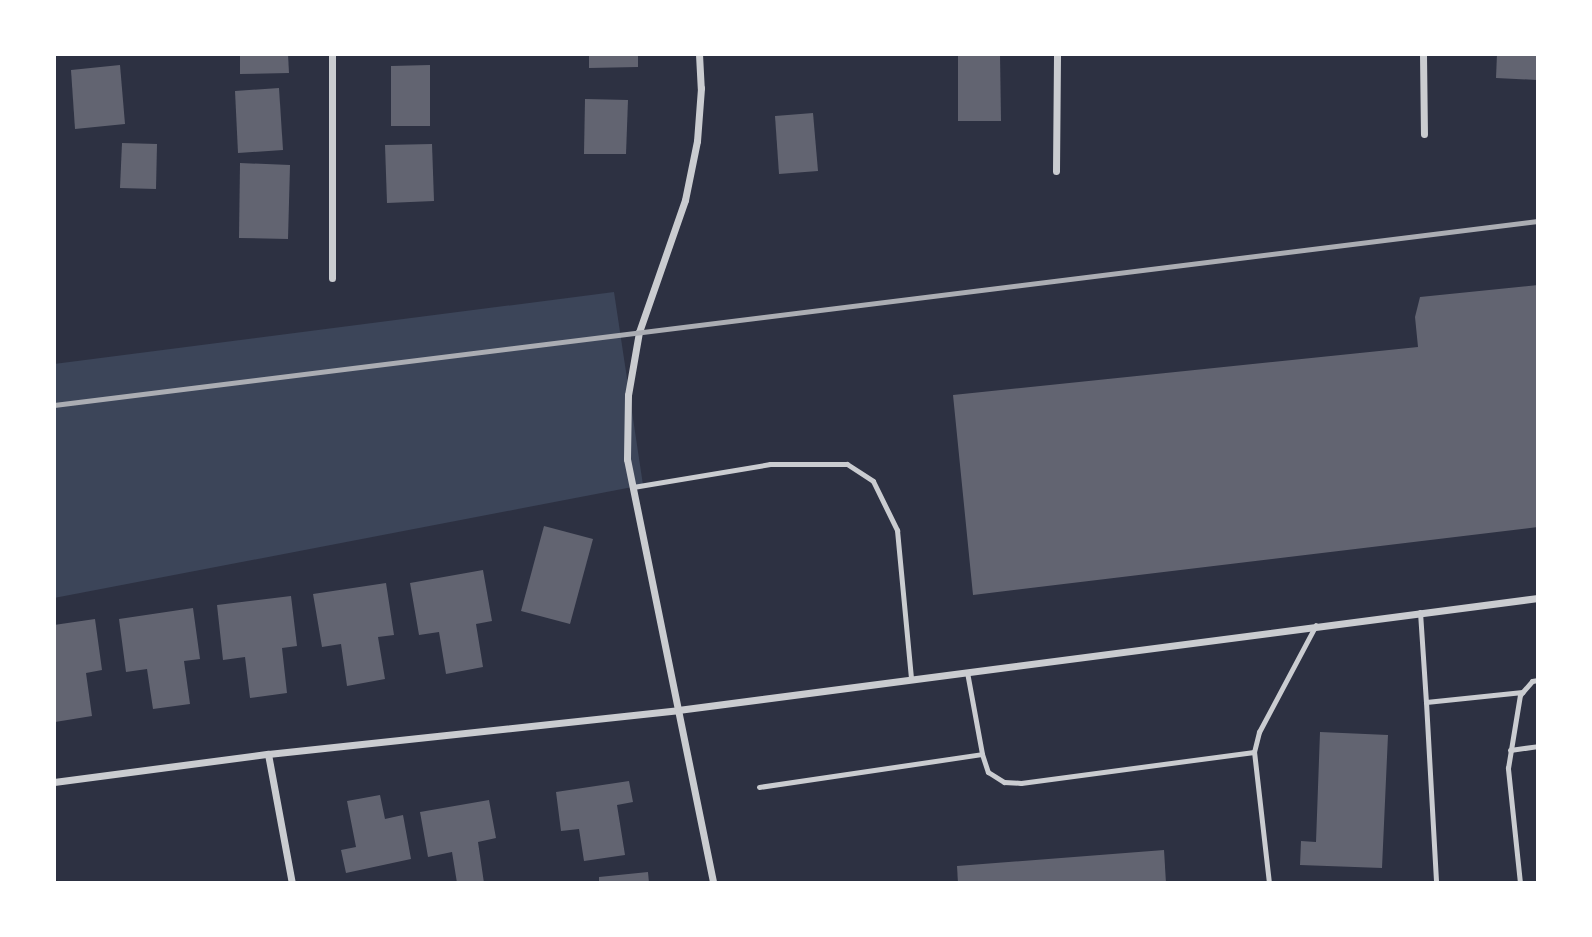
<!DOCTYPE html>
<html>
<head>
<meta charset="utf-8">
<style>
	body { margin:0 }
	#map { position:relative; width:1592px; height:937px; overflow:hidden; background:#2d3142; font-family:Overpass,sans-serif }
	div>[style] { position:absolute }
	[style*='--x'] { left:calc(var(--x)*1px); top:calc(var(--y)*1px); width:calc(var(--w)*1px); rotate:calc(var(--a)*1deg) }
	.green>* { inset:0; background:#3c4559 }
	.building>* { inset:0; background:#626471 }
	.service>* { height:5px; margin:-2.5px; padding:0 2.5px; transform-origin:2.5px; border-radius:2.5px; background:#caccd0 }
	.minor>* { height:7px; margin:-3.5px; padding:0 3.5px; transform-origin:3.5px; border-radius:3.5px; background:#caccd0 }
	.rail>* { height:5px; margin:-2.5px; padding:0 2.5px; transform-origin:2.5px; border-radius:2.5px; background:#abadb3 }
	span { translate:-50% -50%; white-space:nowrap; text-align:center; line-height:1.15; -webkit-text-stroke:7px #fff; paint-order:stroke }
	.frame { position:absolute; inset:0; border:56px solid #fff; pointer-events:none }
</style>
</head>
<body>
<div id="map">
	<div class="green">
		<div style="clip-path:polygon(614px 292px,643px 485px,54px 598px,54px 364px)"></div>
	</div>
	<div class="building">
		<div style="clip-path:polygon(240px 54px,288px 54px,289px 73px,240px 74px)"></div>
		<div style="clip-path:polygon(589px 54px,638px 54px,638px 67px,589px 68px)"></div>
		<div style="clip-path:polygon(958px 54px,1000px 54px,1001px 121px,958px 121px)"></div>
		<div style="clip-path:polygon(1497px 54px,1538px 54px,1537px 80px,1496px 78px)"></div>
		<div style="clip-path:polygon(120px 65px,125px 124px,75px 129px,71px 70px)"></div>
		<div style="clip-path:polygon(430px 65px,430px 126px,391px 126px,391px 66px)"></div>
		<div style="clip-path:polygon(279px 88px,283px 150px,238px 153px,235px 91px)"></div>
		<div style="clip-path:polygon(585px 99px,628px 100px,626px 154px,584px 154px)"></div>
		<div style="clip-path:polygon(813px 113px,818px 171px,779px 174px,775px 116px)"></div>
		<div style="clip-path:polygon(122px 143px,157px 144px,156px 189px,120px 188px)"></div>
		<div style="clip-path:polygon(432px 144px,434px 201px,387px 203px,385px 145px)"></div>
		<div style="clip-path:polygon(240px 163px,290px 165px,288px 239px,239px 238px)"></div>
		<div style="clip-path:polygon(1538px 285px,1538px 527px,973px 595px,953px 395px,1418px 347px,1415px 317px,1420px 297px)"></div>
		<div style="clip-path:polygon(544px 526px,593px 539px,570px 624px,521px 611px)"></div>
		<div style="clip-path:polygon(483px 570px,492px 621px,476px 624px,483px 667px,446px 674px,439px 632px,419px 635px,410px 583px)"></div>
		<div style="clip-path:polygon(386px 583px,394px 635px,378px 637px,385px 679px,347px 686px,341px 644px,322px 647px,313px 594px)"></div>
		<div style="clip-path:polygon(291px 596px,297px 646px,282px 648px,287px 693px,250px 698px,245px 657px,223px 660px,217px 605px)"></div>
		<div style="clip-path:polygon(193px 608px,200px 659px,184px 661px,190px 704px,153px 709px,147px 669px,126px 672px,119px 619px)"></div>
		<div style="clip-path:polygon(95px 619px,102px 670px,86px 673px,92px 716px,55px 722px,54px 625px)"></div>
		<div style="clip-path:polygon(1320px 732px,1388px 735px,1382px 868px,1300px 865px,1301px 841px,1316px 842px)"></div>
		<div style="clip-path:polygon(629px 781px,633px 802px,617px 805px,625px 855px,584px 861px,579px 829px,561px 831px,556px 792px)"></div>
		<div style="clip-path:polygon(380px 795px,385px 819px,403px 815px,411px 859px,346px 873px,341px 850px,356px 847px,347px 801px)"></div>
		<div style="clip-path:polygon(489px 800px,496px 838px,478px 842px,484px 883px,457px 883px,452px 852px,428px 857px,420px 812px)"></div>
		<div style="clip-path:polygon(1164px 850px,1166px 883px,958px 883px,957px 866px)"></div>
		<div style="clip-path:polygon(648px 872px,649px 883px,599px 883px,599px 877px)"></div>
	</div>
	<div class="service">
		<div style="--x:633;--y:487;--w:139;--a:-9.5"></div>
		<div style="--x:770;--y:464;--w:77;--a:0"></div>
		<div style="--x:847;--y:464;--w:31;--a:33"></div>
		<div style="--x:873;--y:481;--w:55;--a:63.9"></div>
		<div style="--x:897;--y:530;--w:150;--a:84.6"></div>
		<div style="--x:1420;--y:612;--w:90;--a:86.2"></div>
		<div style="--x:1426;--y:702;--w:97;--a:-5.9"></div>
		<div style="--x:967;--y:672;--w:83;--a:79.6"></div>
		<div style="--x:982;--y:754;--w:19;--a:72"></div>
		<div style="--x:988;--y:772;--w:19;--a:32"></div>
		<div style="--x:1004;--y:782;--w:17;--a:3"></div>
		<div style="--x:1021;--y:783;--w:235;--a:-7.6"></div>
		<div style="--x:1426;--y:702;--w:181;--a:86.8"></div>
		<div style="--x:1510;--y:750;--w:28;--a:-8"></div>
		<div style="--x:759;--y:787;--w:225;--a:-8.4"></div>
		<div style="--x:1269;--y:883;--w:132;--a:-96.5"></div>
		<div style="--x:1254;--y:752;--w:21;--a:-76"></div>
		<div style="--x:1259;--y:732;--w:121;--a:-62"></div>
		<div style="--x:1520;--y:883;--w:116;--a:-96"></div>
		<div style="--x:1508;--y:768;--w:74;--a:-80.7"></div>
		<div style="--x:1520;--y:695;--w:18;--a:-49"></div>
		<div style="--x:1532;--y:681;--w:6;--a:-9"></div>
	</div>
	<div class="minor">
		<div style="--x:699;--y:54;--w:34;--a:87"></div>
		<div style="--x:701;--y:88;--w:53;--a:94.3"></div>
		<div style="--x:697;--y:141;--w:60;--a:101.5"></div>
		<div style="--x:685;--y:200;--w:140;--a:109.2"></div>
		<div style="--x:639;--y:332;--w:64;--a:99.9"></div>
		<div style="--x:628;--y:395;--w:64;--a:90.9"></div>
		<div style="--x:627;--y:459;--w:433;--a:78.5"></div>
		<div style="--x:1423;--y:54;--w:80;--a:89.3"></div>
		<div style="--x:1056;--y:171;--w:117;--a:-89.5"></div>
		<div style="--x:332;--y:278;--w:224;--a:-90"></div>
		<div style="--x:268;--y:754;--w:131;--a:79.5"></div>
		<div style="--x:54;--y:782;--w:216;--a:-7.5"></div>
		<div style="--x:268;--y:754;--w:412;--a:-6.1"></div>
		<div style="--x:678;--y:710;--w:867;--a:-7.42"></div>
	</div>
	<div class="rail">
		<div style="--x:54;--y:405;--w:1495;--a:-7.07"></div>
	</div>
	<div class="frame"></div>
</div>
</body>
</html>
